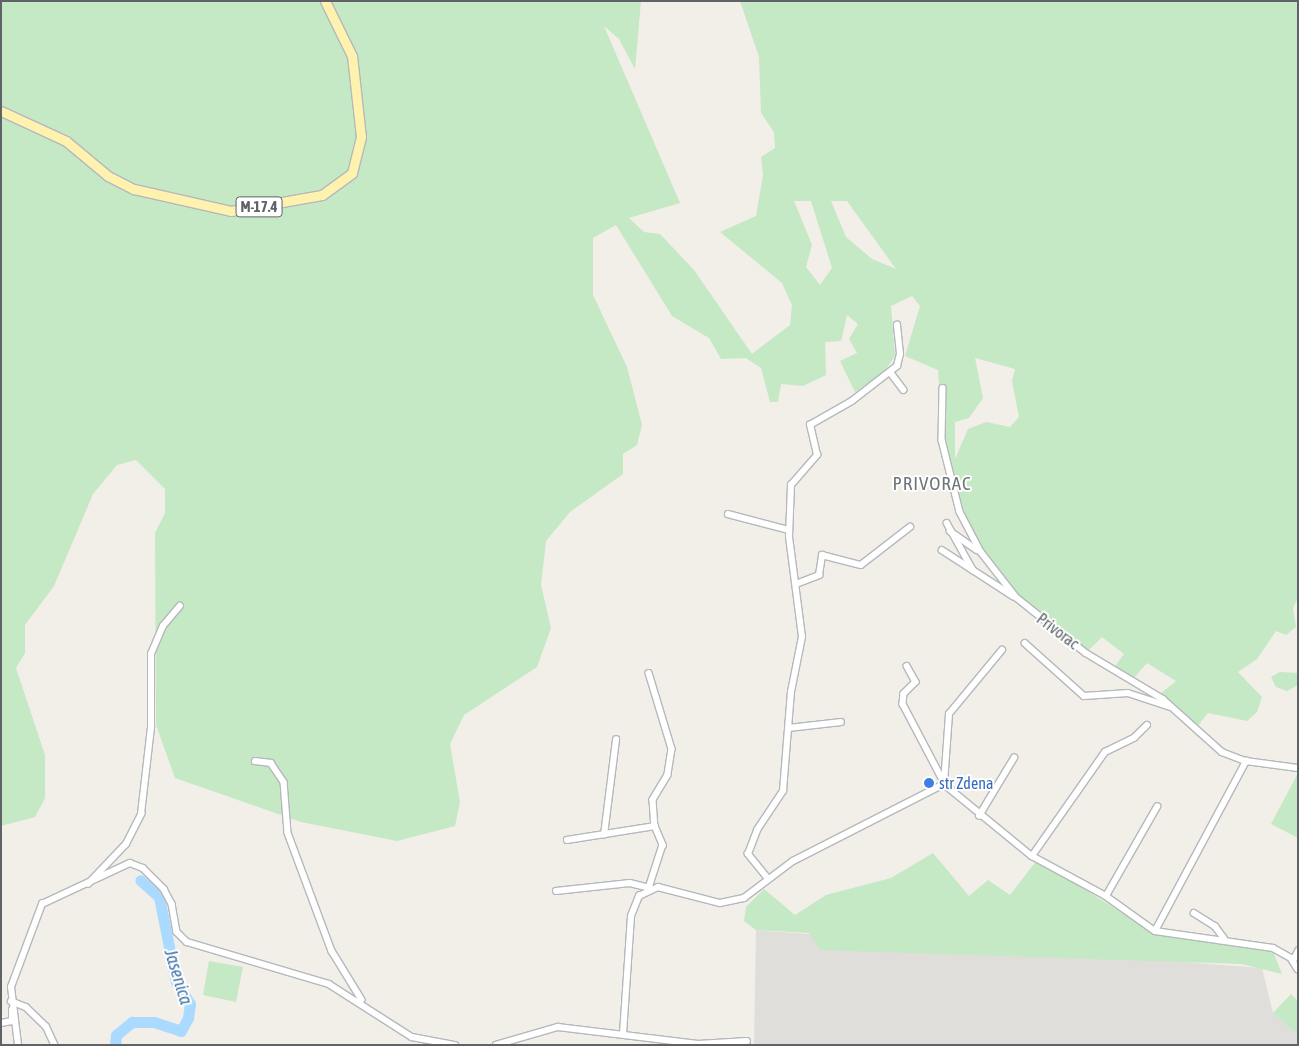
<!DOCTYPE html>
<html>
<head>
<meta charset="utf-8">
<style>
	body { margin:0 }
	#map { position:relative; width:1299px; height:1046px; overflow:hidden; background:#f1efe8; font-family:"Asap Condensed",sans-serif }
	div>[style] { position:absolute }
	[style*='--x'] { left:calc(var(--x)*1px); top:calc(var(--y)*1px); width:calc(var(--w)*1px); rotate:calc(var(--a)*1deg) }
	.industrial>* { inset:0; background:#e0deda }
	.green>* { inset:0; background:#c5e8c5 }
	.river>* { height:11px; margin:-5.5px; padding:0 5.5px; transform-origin:5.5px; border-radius:5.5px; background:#aadaff }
	.roads { filter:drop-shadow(1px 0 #b5b8bc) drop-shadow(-1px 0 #b5b8bc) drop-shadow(0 1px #b5b8bc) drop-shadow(0 -1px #b5b8bc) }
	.minor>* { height:5.5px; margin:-2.75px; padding:0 2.75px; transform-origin:2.75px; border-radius:2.75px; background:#fff }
	.primary>* { height:9px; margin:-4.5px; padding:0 4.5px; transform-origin:4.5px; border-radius:4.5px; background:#fff2af }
	.dots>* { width:14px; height:14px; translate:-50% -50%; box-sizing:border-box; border:2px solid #fff; border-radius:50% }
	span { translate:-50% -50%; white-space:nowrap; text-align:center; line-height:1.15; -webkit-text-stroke:4px #fff; paint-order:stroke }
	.shield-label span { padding:1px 4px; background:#fff; border:1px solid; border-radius:4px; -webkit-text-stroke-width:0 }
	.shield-label { font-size:15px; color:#5f6368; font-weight:700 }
	.street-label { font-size:16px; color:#5f6368 }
	.shop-label { font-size:16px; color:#366cbe }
	.left { translate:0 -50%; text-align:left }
	.water-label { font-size:18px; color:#4174aa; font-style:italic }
	.quarter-label { font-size:19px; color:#70757a; letter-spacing:1px }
	.frame { position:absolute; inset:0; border:2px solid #5f6368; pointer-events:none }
</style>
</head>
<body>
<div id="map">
	<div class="industrial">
		<div style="clip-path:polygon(756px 930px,1262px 968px,1273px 1013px,1298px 1035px,1298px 1045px,754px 1045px)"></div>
	</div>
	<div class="green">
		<div style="clip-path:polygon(evenodd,1px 1px,641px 1px,635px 69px,619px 39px,604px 26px,680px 203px,629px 218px,644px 232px,660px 234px,694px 270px,752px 354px,790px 325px,792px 305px,782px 283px,720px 232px,756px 216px,763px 175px,761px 157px,775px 148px,774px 132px,761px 113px,759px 57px,740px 1px,1298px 1px,1298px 598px,1293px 608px,1296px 627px,1286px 635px,1276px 631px,1257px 659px,1238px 672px,1262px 697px,1257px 712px,1247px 721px,1208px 713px,1197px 727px,1159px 695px,1176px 681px,1147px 663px,1133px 679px,1113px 669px,1124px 654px,1102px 637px,1086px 653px,1017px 598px,965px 525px,944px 453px,938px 370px,905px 356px,920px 306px,912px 296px,891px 306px,895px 356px,884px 372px,855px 392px,840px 361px,857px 353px,849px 339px,858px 324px,847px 315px,841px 341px,825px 342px,826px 375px,803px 386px,781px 384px,778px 402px,770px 402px,761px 368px,746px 358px,721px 359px,709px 338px,672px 316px,616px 225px,593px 238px,593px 295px,627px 367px,642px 425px,637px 445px,623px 454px,623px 474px,570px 512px,546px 541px,541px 585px,551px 628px,537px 667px,464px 715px,450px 744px,460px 802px,455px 826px,397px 841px,301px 822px,175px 778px,156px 725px,155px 533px,165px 513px,165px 489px,136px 460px,117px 465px,93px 494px,54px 586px,25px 625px,25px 653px,16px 668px,45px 755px,45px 798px,35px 817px,1px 826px,1px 1px,794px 201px,811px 201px,832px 268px,820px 285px,806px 267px,812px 245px,794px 201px,1px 1px,831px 201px,847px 201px,896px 269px,872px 259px,846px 237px,831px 201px,1px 1px,975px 358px,1015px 369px,1012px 381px,1019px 417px,1010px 427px,986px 422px,968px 429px,955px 459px,955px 422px,969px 418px,983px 398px,975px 358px)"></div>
		<div style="clip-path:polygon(1280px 672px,1298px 673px,1298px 685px,1287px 691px,1276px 687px,1271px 677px)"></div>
		<div style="clip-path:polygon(1298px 773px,1298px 838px,1271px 824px)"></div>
		<div style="clip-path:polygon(933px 853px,969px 896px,988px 880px,1010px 895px,1037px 860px,1150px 930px,1272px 949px,1282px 974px,1242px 964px,820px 950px,809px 933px,756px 930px,744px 921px,746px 907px,764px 889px,795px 915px,826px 895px,891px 878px)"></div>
		<div style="clip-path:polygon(209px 961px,243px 967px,236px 1002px,203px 995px)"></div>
		<div style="clip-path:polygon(1291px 994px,1298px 1001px,1298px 1035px,1273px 1013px)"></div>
	</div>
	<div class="river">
		<div style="--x:115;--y:1045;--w:10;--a:-84"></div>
		<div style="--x:116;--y:1035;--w:21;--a:-39"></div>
		<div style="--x:132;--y:1022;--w:22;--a:0"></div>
		<div style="--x:154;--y:1022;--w:28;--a:18"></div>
		<div style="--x:181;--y:1031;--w:15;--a:-62"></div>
		<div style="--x:188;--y:1018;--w:14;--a:-82"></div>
		<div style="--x:190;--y:1004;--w:26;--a:-122"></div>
		<div style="--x:176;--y:982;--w:87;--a:-101.3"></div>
		<div style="--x:159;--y:897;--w:25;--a:-138"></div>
	</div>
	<div class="roads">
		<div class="minor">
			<div style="--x:891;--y:373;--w:21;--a:53"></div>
			<div style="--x:943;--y:388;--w:52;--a:91.1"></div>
			<div style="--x:942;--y:440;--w:74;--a:76"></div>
			<div style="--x:960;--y:512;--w:45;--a:62.3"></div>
			<div style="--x:981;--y:552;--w:58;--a:52"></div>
			<div style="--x:1017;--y:598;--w:88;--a:38.6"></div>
			<div style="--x:1086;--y:653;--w:90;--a:30.9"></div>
			<div style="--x:1163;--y:699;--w:79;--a:41.9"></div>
			<div style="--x:1222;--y:752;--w:26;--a:21"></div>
			<div style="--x:1246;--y:761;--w:52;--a:7.7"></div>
			<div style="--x:728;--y:514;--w:63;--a:14.7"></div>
			<div style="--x:947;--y:523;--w:54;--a:61"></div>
			<div style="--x:973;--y:570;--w:48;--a:33"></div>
			<div style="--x:950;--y:531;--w:33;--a:35"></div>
			<div style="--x:942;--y:550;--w:35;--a:33"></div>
			<div style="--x:796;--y:584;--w:25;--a:-21"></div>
			<div style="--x:819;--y:575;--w:20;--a:-81"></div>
			<div style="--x:822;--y:555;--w:40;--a:14.4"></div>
			<div style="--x:861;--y:565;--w:62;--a:-37.8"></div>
			<div style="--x:1025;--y:643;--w:79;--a:41.9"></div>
			<div style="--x:1084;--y:696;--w:44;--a:-3.9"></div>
			<div style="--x:1128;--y:693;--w:45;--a:18"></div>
			<div style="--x:907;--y:666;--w:18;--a:61"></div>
			<div style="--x:916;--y:682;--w:17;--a:135"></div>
			<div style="--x:904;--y:694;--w:10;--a:96"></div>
			<div style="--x:903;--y:704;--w:88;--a:62.3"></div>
			<div style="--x:649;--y:673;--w:79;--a:73.2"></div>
			<div style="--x:672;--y:749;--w:26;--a:99"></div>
			<div style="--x:668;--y:775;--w:29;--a:121"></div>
			<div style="--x:653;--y:800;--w:26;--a:86"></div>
			<div style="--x:789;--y:728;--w:52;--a:-6.6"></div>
			<div style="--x:255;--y:761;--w:16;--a:7"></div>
			<div style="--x:271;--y:763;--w:23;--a:56"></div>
			<div style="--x:284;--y:782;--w:51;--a:85.5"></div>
			<div style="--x:288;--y:833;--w:126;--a:69.6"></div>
			<div style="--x:332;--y:951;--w:57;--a:58.5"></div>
			<div style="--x:944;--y:784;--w:70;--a:-85.9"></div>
			<div style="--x:949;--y:714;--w:83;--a:-50.4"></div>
			<div style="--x:979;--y:816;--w:68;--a:-58.9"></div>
			<div style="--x:604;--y:835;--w:96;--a:-82.8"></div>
			<div style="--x:567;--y:840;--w:89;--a:-9"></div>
			<div style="--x:655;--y:826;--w:21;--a:67"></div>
			<div style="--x:663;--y:845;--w:42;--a:108"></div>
			<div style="--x:1032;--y:856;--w:127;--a:-54.9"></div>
			<div style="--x:1105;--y:752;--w:32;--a:-26"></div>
			<div style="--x:1134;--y:738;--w:18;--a:-45"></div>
			<div style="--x:768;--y:879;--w:32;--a:-129"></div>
			<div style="--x:748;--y:854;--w:26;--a:-69"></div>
			<div style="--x:757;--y:830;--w:47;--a:-56.3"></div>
			<div style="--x:783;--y:791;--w:99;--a:-85.4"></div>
			<div style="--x:791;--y:692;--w:56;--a:-78.7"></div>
			<div style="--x:802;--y:637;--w:101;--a:-97.4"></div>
			<div style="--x:789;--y:537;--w:52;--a:-87.8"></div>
			<div style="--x:791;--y:485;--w:40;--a:-49"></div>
			<div style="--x:817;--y:455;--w:31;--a:-103"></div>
			<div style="--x:810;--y:425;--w:48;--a:-29.7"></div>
			<div style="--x:852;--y:401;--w:57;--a:-37.9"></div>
			<div style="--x:897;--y:366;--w:12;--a:-76"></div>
			<div style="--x:900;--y:354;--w:29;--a:-96"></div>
			<div style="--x:88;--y:884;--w:55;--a:-46.5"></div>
			<div style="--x:126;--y:844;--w:34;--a:-63"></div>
			<div style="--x:141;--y:814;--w:88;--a:-83.4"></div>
			<div style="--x:151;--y:727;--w:73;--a:-90"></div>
			<div style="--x:151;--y:654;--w:30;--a:-67"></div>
			<div style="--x:163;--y:626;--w:26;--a:-50"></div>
			<div style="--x:556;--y:891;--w:74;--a:-6.2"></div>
			<div style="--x:630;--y:883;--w:21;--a:14"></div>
			<div style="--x:1106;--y:896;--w:103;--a:-60.2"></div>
			<div style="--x:1194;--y:913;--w:25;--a:32"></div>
			<div style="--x:1215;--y:926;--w:15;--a:53"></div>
			<div style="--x:1155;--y:931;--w:193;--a:-61.8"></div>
			<div style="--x:1293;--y:961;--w:11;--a:-63"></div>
			<div style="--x:11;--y:1001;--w:16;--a:22"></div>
			<div style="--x:26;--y:1007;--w:28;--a:44"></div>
			<div style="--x:46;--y:1026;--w:21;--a:65"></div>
			<div style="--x:1;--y:1023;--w:11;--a:-10"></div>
			<div style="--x:12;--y:1021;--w:11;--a:-90"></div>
			<div style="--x:623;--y:1034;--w:118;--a:-86.1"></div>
			<div style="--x:631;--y:916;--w:22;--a:-68"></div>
			<div style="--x:639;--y:896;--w:21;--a:-25"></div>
			<div style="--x:658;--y:887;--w:64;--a:14.5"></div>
			<div style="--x:720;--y:903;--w:25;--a:-12"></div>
			<div style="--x:744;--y:898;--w:61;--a:-37.1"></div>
			<div style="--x:793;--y:861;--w:169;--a:-27"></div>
			<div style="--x:944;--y:784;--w:114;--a:39.3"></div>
			<div style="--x:1032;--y:856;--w:84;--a:28.4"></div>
			<div style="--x:1106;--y:896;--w:60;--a:35.5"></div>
			<div style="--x:1155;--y:931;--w:119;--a:8.2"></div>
			<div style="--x:1273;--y:948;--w:21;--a:29"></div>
			<div style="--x:1291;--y:958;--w:13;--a:58"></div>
			<div style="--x:18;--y:1045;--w:58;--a:-96.9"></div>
			<div style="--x:11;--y:987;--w:89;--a:-69.5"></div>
			<div style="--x:42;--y:904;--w:97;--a:-25"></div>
			<div style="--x:130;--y:863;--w:14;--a:21"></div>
			<div style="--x:143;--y:868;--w:30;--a:45"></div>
			<div style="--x:164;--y:889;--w:17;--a:62"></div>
			<div style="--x:172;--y:904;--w:28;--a:80"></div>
			<div style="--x:177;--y:932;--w:14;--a:45"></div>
			<div style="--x:187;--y:942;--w:148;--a:16.5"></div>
			<div style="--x:329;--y:984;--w:98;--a:32.6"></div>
			<div style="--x:412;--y:1037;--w:44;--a:10.5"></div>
			<div style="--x:496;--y:1045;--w:65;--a:-16.2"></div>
			<div style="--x:558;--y:1027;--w:141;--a:6.9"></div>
			<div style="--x:698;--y:1044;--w:49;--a:-3.5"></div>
		</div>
		<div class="primary">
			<div style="--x:1;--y:111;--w:72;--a:24.8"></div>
			<div style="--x:66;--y:141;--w:55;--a:39.8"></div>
			<div style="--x:108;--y:176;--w:29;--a:27"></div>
			<div style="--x:134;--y:189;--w:99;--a:12.8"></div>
			<div style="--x:231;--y:211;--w:92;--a:-10"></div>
			<div style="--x:322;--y:195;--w:37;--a:-36"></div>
			<div style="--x:352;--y:173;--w:37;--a:-76"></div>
			<div style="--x:361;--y:137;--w:81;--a:-96.3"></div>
			<div style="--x:352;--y:56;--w:61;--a:-116.1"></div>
		</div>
	</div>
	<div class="dots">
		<div style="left:929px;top:783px;background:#3f7fe0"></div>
	</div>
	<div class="shield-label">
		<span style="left:259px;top:207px">M-17.4</span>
	</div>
	<div class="street-label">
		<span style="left:1058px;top:631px;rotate:37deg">Privorac</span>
	</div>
	<div class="shop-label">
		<span class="left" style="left:939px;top:783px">str Zdena</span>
	</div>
	<div class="water-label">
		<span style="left:178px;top:977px;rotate:73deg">Jasenica</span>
	</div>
	<div class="quarter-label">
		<span style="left:932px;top:484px">PRIVORAC</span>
	</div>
	<div class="frame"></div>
</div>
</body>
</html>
